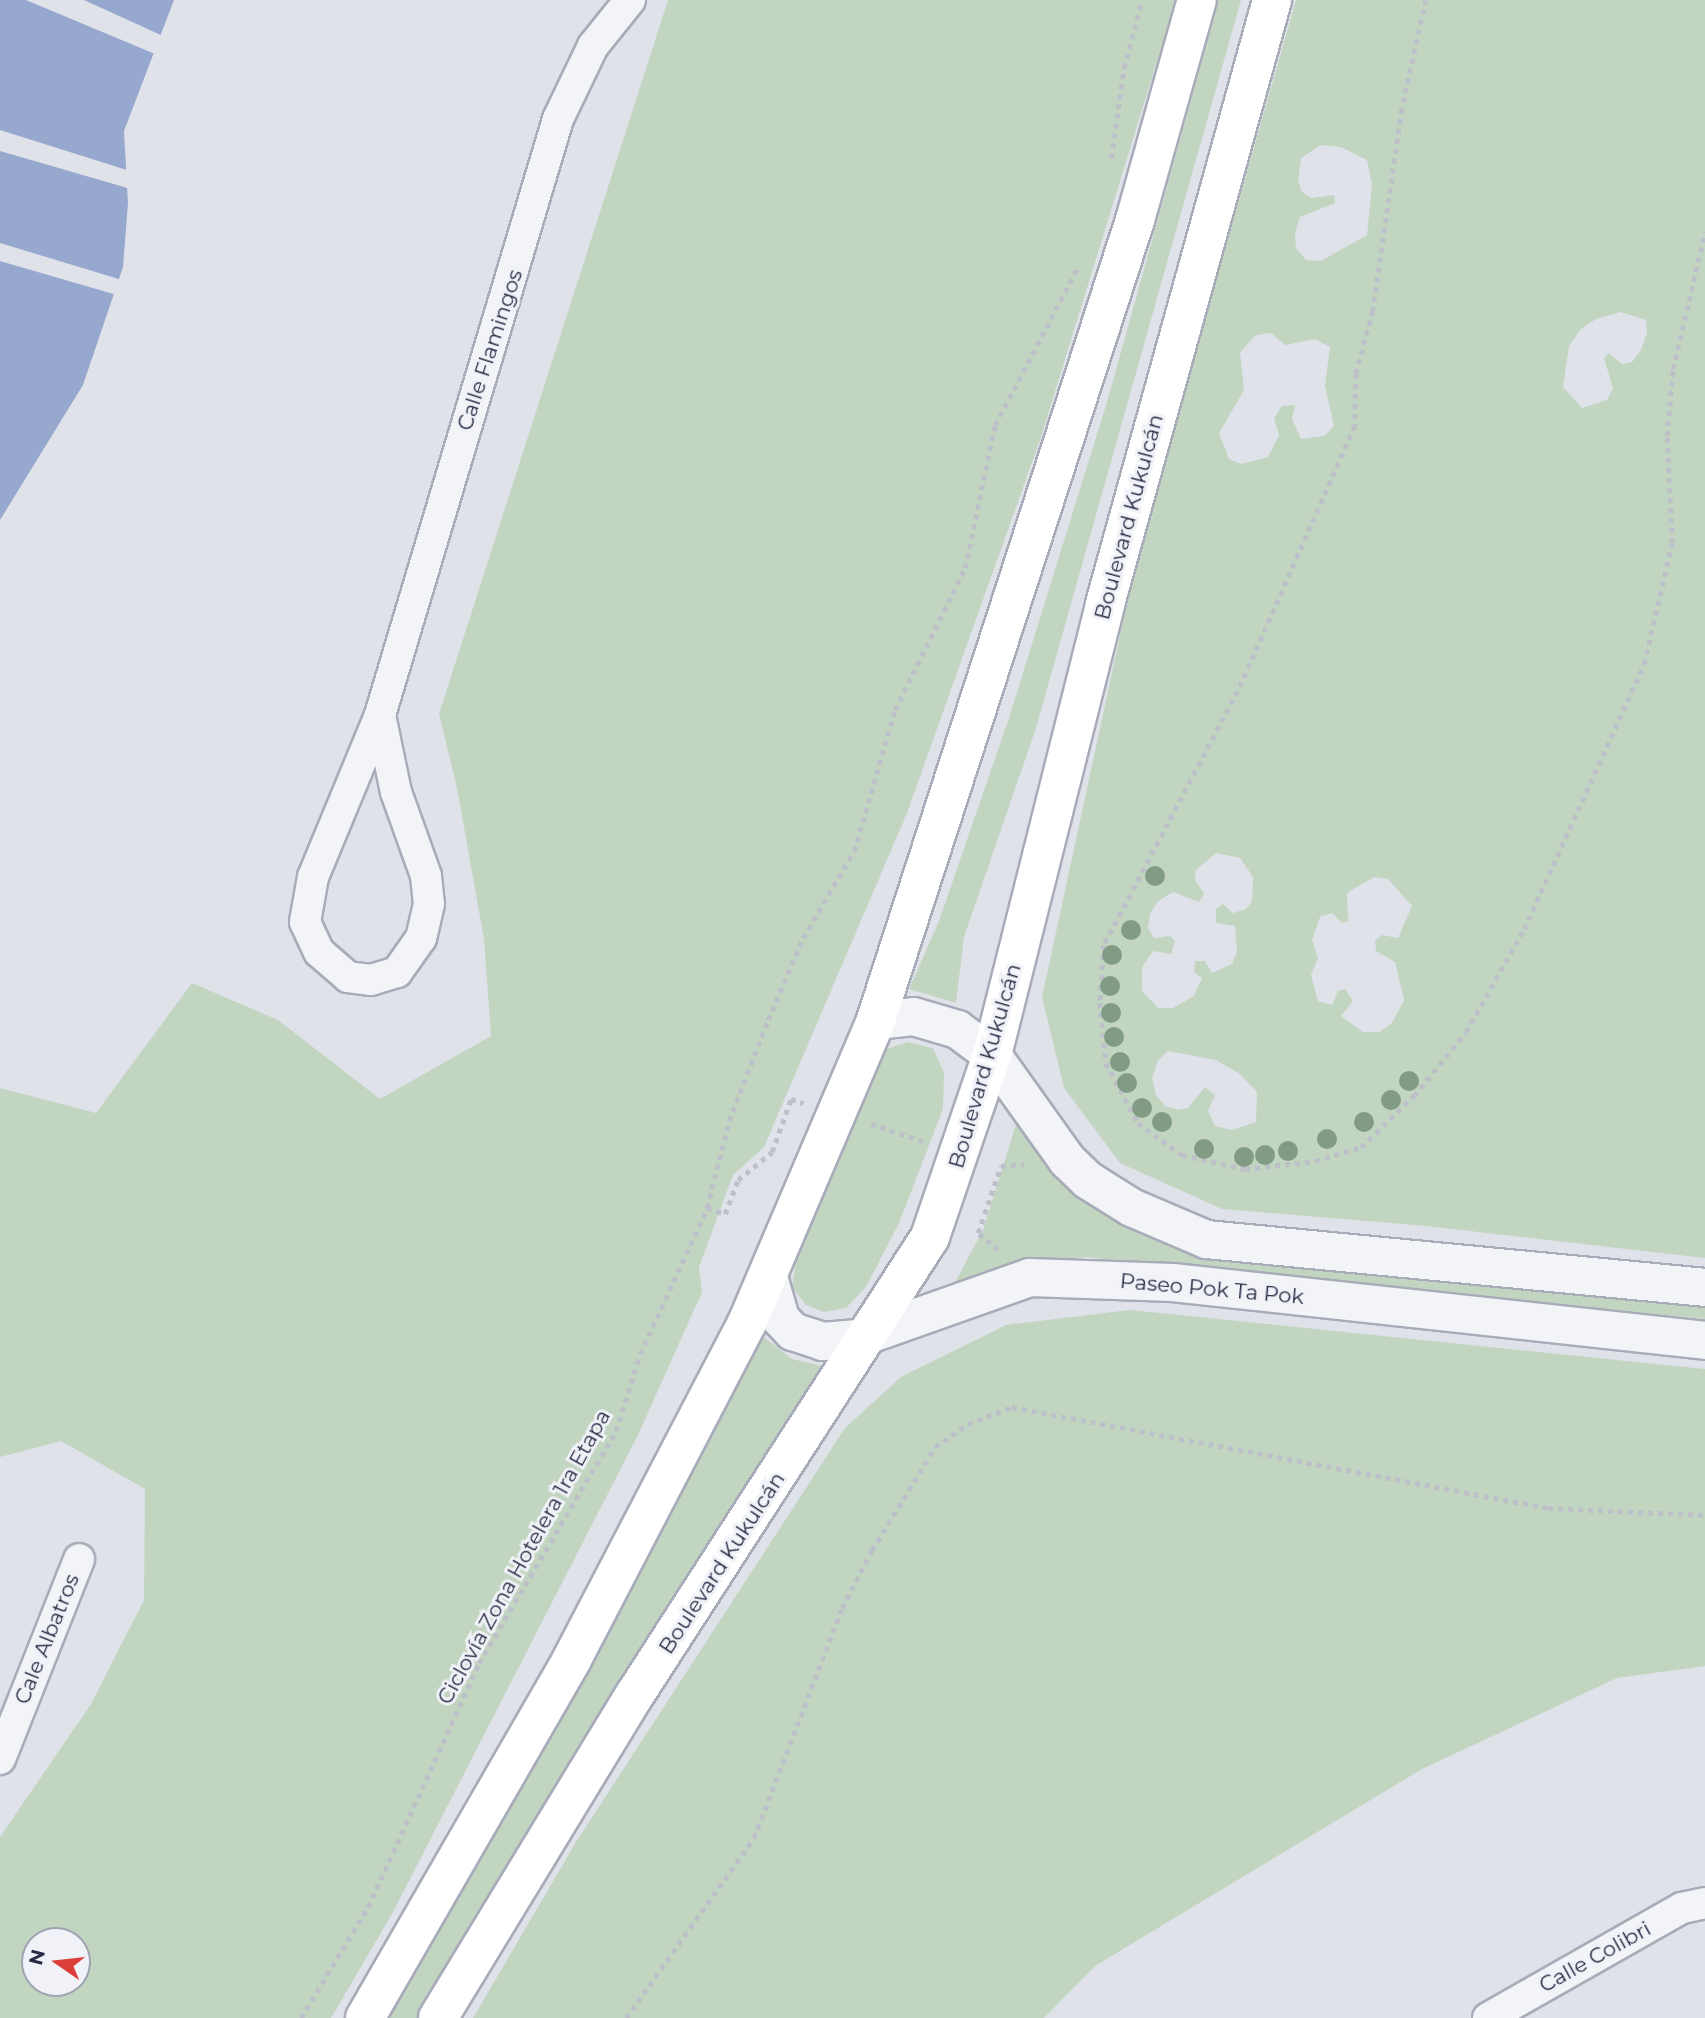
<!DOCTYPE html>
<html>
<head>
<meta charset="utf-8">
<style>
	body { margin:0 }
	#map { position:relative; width:1705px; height:2018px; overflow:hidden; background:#e0e2ea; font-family:Montserrat,sans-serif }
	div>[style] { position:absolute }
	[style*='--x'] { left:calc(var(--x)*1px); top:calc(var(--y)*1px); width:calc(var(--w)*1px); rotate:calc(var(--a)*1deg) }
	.green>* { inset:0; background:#c2d5c0 }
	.water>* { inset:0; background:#97a8ce }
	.pier>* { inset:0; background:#e0e2ea }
	.path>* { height:4.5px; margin-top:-2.25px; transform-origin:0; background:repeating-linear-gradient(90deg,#bec0c9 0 5px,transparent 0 10px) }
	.roads { filter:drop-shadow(2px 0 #a8abb8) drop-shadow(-2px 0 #a8abb8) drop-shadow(0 2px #a8abb8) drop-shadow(0 -2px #a8abb8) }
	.minor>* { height:30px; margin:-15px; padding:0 15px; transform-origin:15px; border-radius:15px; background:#f3f4f8 }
	.tertiary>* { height:37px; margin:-18.5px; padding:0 18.5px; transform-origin:18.5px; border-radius:18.5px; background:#f3f4f8 }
	.primary>* { height:38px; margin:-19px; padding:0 19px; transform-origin:19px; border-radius:19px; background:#fff }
	.trees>* { width:20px; height:20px; margin:-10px; border-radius:50%; background:#819b85 }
	span { translate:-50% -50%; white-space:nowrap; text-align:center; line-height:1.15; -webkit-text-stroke:6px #f0f2f8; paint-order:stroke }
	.street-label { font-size:21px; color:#272c44 }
	.north { position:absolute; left:21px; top:1927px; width:70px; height:70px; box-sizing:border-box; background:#f0f2f8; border:2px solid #a0a3b0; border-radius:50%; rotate:284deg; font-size:19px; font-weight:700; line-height:28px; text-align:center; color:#272c44 }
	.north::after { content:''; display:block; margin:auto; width:24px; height:32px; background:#db3e39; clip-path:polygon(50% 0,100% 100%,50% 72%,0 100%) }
</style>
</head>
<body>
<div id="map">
	<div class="green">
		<div style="clip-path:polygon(evenodd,668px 0,1176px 0,1041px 437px,907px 813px,764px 1147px,733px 1175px,699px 1267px,702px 1292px,638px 1435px,392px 1914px,331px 2018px,0 2018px,0 1837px,91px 1704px,144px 1600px,145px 1489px,61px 1441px,0 1457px,0 1088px,96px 1113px,192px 983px,278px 1020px,380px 1099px,491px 1036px,484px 939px,457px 788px,439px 714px,668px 0,35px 1941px,77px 1941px,77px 1983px,35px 1983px,35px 1941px)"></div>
		<div style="clip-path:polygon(1219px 0,1241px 0,1036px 728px,964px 937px,956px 1003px,909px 989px,939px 921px,1009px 718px,1107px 402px)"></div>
		<div style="clip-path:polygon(evenodd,1296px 0,1705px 0,1705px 1258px,1426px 1226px,1222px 1209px,1120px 1163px,1064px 1088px,1042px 997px,1135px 566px,1296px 0,1321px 145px,1341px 147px,1367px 160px,1372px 185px,1367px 235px,1321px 261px,1306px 260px,1296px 248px,1295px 233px,1300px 217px,1335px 203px,1334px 195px,1312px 198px,1302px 192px,1298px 181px,1301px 158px,1321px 145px,1296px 0,1621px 312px,1646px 320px,1647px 333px,1641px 350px,1632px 362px,1622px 364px,1609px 353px,1604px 358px,1613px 388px,1607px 400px,1582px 408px,1563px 387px,1569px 346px,1581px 329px,1596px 319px,1621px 312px,1296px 0,1271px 333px,1285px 345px,1315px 339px,1330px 347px,1325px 386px,1334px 426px,1324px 436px,1301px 439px,1292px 419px,1295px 405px,1282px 406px,1274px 418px,1279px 435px,1268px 457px,1241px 464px,1229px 459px,1219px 433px,1244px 390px,1240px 352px,1256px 335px,1271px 333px,1296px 0,1216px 853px,1240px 858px,1253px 877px,1252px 901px,1246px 909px,1233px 913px,1223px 904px,1216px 909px,1216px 923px,1235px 926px,1237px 952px,1232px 964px,1212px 973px,1205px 961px,1195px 961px,1194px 972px,1202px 978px,1194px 996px,1173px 1008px,1158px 1008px,1142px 991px,1142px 967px,1153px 951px,1171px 954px,1175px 941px,1170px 936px,1154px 938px,1148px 928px,1150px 914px,1158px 901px,1173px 892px,1199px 902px,1204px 894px,1195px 880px,1196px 870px,1216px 853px,1296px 0,1374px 877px,1388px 879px,1412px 906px,1398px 938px,1382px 935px,1375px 941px,1376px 951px,1395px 962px,1404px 1000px,1392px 1023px,1380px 1032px,1363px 1032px,1341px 1016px,1353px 1001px,1345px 989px,1338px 991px,1332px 1005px,1318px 1001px,1311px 975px,1318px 958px,1312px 940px,1320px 917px,1332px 913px,1342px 923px,1348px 921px,1347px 893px,1374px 877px,1296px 0,1168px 1051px,1216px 1060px,1240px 1074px,1257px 1092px,1256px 1122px,1232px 1130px,1215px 1126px,1208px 1111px,1215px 1095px,1205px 1087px,1188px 1108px,1178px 1110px,1165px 1106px,1156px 1095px,1152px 1078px,1158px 1061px,1168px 1051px)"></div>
		<div style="clip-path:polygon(907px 1042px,933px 1048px,944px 1073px,943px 1109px,899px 1223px,866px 1287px,846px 1308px,824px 1312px,806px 1305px,792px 1287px,798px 1249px,872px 1066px,886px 1049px)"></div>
		<div style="clip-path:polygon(1019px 1115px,1054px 1168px,1093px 1205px,1141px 1235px,1199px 1253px,1705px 1307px,1705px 1319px,1085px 1257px,1026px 1264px,951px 1290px,983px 1230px)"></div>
		<div style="clip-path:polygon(1130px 1310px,1705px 1369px,1705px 1666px,1617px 1678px,1422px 1769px,1095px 1966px,1044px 2018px,473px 2018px,576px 1842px,845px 1428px,901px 1377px,1006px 1325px)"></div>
		<div style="clip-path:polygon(761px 1335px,792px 1359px,822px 1366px,622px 1676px,418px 2018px,385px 2018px,591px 1665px)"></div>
	</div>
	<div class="water">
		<div style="clip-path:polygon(0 0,174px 0,124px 131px,128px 203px,123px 267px,83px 385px,0 520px)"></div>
	</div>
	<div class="pier">
		<div style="clip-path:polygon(26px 0,84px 0,163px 36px,155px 54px)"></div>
		<div style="clip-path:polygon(0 130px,130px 171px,131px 189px,0 151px)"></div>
		<div style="clip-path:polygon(0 243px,122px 280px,117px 295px,0 261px)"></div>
	</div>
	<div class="path">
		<div style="--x:1426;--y:0;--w:112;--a:102.4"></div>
		<div style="--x:1402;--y:109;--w:204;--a:98.2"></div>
		<div style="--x:1373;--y:311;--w:65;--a:105.1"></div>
		<div style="--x:1356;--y:374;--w:52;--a:91.1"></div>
		<div style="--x:1355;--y:426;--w:290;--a:113.8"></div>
		<div style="--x:1238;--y:691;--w:287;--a:117.8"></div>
		<div style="--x:1104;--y:945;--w:58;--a:93.9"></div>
		<div style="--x:1100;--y:1003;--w:60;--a:84.3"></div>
		<div style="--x:1106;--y:1063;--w:68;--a:61.9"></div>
		<div style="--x:1138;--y:1123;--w:54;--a:36"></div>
		<div style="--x:1182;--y:1155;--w:65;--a:12.5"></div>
		<div style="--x:1245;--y:1169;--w:70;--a:-6.5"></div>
		<div style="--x:1315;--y:1161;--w:48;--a:-16.9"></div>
		<div style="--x:1361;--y:1147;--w:74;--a:-43.9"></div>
		<div style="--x:1414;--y:1096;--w:82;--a:-50.9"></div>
		<div style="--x:1466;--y:1032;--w:118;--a:-60.6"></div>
		<div style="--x:1524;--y:929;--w:291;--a:-65.6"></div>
		<div style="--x:1644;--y:664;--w:124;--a:-77"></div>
		<div style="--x:1672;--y:543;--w:107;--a:-92.7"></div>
		<div style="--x:1667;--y:436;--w:67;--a:-84.9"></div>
		<div style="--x:1673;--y:369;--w:141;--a:-76.9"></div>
		<div style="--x:1111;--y:158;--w:91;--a:-81.8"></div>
		<div style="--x:1124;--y:68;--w:70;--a:-75.2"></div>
		<div style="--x:871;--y:1124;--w:55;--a:18.1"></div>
		<div style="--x:707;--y:1208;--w:19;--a:18"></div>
		<div style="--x:725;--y:1214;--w:36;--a:-69"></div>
		<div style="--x:738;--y:1180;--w:44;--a:-39.5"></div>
		<div style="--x:772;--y:1152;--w:56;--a:-70.3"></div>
		<div style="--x:791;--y:1099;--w:13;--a:18"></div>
		<div style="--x:998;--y:1250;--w:26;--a:-140"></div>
		<div style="--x:978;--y:1233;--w:71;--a:-71.1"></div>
		<div style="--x:1001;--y:1166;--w:23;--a:-5"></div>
		<div style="--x:301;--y:2018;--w:130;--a:-58.9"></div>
		<div style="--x:368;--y:1907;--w:268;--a:-65.5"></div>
		<div style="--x:479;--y:1663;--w:269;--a:-59.4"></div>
		<div style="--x:616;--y:1431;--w:81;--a:-72.7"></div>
		<div style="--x:640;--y:1354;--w:161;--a:-65.3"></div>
		<div style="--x:707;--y:1208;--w:90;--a:-75.8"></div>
		<div style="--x:729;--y:1121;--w:108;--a:-68.9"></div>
		<div style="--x:768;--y:1020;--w:89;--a:-66.9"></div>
		<div style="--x:803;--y:938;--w:101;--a:-59.6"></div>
		<div style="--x:854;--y:851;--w:147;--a:-73.8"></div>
		<div style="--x:895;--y:710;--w:158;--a:-63.8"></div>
		<div style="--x:965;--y:568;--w:146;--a:-78.2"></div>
		<div style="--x:995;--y:425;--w:176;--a:-62.3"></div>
		<div style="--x:626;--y:2018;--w:221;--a:-54.6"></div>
		<div style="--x:754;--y:1838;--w:246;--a:-69.1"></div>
		<div style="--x:842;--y:1608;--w:65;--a:-62.7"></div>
		<div style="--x:872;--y:1550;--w:121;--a:-58.5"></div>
		<div style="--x:935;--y:1447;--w:40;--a:-34.9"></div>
		<div style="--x:968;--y:1424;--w:47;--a:-21.1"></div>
		<div style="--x:1012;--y:1407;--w:545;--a:10.67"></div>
		<div style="--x:1548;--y:1508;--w:157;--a:2.6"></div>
	</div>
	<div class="roads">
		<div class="minor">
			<div style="--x:380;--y:715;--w:79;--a:78.3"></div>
			<div style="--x:396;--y:792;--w:89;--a:70.3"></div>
			<div style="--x:426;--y:876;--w:28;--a:84"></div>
			<div style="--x:429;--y:904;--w:35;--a:103"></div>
			<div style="--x:421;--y:938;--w:42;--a:125.2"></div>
			<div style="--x:397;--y:972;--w:27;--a:163"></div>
			<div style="--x:371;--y:980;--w:23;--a:-173"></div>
			<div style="--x:348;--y:977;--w:38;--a:-139"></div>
			<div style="--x:319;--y:952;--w:33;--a:-115"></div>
			<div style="--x:305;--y:922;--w:46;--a:-79.9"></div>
			<div style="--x:313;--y:877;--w:175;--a:-67.5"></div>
			<div style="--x:380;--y:715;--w:622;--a:-73.37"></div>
			<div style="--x:558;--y:119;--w:81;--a:-64.4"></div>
			<div style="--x:593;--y:46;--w:59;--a:-51.2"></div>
			<div style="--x:0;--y:1759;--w:215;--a:-68.4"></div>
			<div style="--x:1488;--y:2018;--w:223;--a:-29.6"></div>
			<div style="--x:1682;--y:1908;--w:24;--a:-12"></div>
		</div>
		<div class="tertiary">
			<div style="--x:876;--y:1020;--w:37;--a:-6"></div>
			<div style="--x:913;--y:1016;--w:46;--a:16.5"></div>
			<div style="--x:957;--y:1029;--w:44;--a:36.6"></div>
			<div style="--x:992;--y:1055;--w:129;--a:54.5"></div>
			<div style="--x:1067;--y:1160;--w:29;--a:44"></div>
			<div style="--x:1088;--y:1180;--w:51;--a:32.1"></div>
			<div style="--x:1131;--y:1207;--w:82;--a:23.1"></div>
			<div style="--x:1206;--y:1239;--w:501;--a:5.49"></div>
			<div style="--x:768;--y:1276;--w:44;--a:74.1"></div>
			<div style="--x:780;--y:1318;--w:18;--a:47"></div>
			<div style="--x:792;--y:1331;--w:32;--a:18"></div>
			<div style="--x:822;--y:1341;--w:35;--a:-5"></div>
			<div style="--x:857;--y:1338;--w:182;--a:-19.5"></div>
			<div style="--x:1029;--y:1277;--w:143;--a:2"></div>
			<div style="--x:1172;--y:1282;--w:536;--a:6.21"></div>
		</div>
		<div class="primary">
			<div style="--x:365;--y:2018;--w:414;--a:-60"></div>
			<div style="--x:572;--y:1659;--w:379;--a:-62.5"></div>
			<div style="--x:747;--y:1323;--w:329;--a:-66.9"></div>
			<div style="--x:876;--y:1020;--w:841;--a:-72.06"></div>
			<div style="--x:1135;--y:220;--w:229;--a:-74.3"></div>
			<div style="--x:438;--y:2018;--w:377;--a:-58.7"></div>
			<div style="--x:634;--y:1696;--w:546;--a:-57.18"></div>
			<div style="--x:930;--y:1237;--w:192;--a:-71.2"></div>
			<div style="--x:992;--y:1055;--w:465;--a:-75.9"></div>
			<div style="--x:1105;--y:604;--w:627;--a:-74.54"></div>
		</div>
	</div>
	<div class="trees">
		<div style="left:1155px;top:876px"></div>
		<div style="left:1131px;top:930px"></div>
		<div style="left:1112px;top:955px"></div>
		<div style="left:1110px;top:986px"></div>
		<div style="left:1111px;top:1013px"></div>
		<div style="left:1114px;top:1037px"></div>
		<div style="left:1120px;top:1062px"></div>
		<div style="left:1409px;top:1081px"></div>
		<div style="left:1127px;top:1083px"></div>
		<div style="left:1391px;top:1100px"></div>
		<div style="left:1142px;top:1108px"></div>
		<div style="left:1162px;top:1122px"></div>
		<div style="left:1364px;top:1122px"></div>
		<div style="left:1327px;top:1139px"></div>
		<div style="left:1204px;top:1149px"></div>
		<div style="left:1288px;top:1151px"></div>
		<div style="left:1265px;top:1155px"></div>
		<div style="left:1244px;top:1157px"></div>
	</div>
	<div class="street-label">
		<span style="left:490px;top:350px;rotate:-72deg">Calle Flamingos</span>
		<span style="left:1129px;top:517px;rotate:-75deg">Boulevard Kukulcán</span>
		<span style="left:985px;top:1066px;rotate:-74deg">Boulevard Kukulcán</span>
		<span style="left:1212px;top:1289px;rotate:5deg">Paseo Pok Ta Pok</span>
		<span style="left:524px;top:1557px;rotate:-61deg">Ciclovía Zona Hotelera 1ra Etapa</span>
		<span style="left:722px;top:1563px;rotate:-57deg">Boulevard Kukulcán</span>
		<span style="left:47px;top:1639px;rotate:-68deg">Cale Albatros</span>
		<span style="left:1595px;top:1957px;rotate:-29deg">Calle Colibri</span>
	</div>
	<div class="north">N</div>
</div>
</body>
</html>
